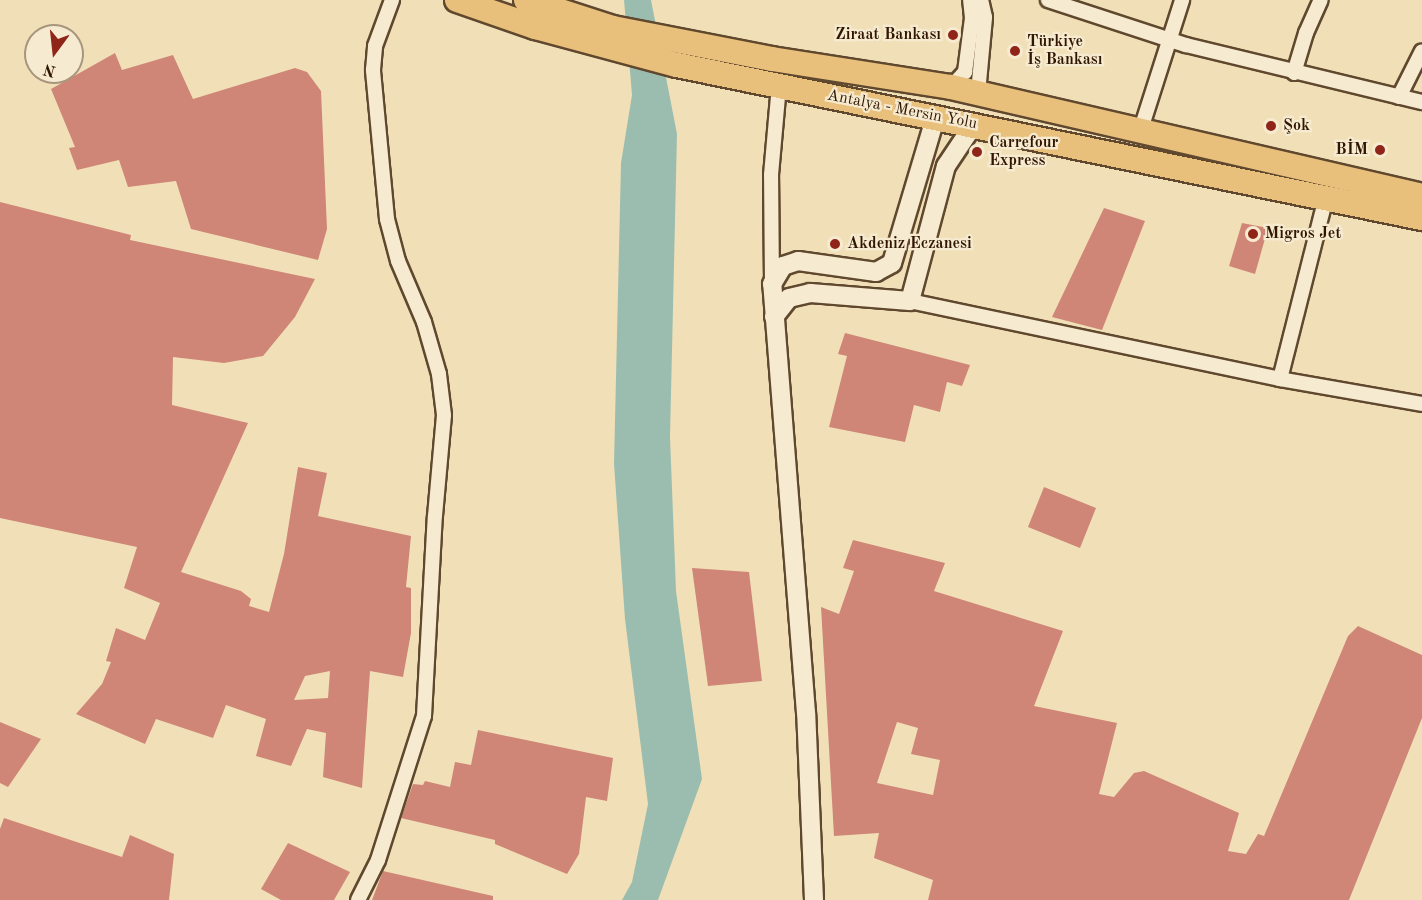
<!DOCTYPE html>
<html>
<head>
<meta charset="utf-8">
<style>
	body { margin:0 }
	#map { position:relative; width:1422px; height:900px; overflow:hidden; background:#f1e0b7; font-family:"Old Standard TT",serif }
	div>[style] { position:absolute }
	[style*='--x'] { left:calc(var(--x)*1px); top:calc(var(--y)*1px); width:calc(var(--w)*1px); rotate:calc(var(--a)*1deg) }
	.water>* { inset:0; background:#9bbdb0 }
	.building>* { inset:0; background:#cf8677 }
	.roads { filter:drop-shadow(2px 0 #60482e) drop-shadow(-2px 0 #60482e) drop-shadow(0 2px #60482e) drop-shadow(0 -2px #60482e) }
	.street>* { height:14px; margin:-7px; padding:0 7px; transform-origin:7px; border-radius:7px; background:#f6ebd0 }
	.secondary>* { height:18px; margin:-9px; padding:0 9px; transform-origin:9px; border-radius:9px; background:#f6ebd0 }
	.highway>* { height:24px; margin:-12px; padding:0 12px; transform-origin:12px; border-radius:12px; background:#e8c07c }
	.dots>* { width:16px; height:16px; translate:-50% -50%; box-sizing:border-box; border:3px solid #f6ebd0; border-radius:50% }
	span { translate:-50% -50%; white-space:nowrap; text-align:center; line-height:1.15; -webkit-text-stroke:4.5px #f6ebd0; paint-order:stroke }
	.poi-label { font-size:16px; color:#301500; font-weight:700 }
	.right { translate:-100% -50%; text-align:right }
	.left { translate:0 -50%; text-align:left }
	.street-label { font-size:16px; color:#301500 }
	.north { position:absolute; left:24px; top:24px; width:60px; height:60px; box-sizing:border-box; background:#f6ebd0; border:2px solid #a7957d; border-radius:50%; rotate:195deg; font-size:16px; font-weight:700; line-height:24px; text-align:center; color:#301500 }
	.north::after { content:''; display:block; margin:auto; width:21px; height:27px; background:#8f2418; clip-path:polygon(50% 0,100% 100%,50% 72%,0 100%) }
</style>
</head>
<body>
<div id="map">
	<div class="water">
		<div style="clip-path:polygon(624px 0,651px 0,677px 134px,670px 437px,676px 591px,702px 779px,658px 900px,622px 900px,632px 882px,648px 804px,625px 619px,614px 464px,621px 163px,632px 95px)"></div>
	</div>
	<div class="building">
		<div style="clip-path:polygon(115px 53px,122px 70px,173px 55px,193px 99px,295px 68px,307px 72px,321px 91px,327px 229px,318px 260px,191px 229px,176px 181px,128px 187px,119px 160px,77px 170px,69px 148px,75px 147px,51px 89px)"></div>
		<div style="clip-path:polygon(evenodd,0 202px,131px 235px,130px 240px,315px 279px,295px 317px,263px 356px,224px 363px,173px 357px,172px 405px,248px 423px,181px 572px,241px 591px,251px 599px,249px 606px,269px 612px,284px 554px,298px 467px,327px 473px,318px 516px,411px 536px,406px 587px,411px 588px,411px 633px,403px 677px,370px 671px,362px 788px,323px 777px,326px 733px,307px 729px,291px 766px,256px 756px,266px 719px,226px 705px,213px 738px,156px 719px,145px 744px,76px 714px,102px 684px,111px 662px,106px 661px,116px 628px,145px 640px,160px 603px,124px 588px,137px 547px,0 518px,0 202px,330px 671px,328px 698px,294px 700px,305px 676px,330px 671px)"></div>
		<div style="clip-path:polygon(1104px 208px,1145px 221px,1102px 330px,1052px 317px)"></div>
		<div style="clip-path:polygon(1242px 223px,1268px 228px,1255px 274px,1229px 266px)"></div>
		<div style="clip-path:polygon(845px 333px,970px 365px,962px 386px,947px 382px,940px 412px,914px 405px,905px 442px,829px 427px,847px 356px,838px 354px)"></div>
		<div style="clip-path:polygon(1044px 487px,1096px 508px,1080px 548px,1028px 527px)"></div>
		<div style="clip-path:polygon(evenodd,853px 540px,945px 563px,934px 591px,1063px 631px,1034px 706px,1117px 723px,1099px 794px,1114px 797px,1134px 773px,1144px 771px,1239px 813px,1228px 851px,1246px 854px,1258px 834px,1264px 836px,1348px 636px,1358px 626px,1422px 655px,1422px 718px,1349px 900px,928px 900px,933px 880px,874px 858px,879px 833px,834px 836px,821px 607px,839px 614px,854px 571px,843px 568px,853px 540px,897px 722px,918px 728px,911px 754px,940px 760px,933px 795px,877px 783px,897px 722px)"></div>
		<div style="clip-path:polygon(692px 568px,749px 572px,762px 681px,708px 686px)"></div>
		<div style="clip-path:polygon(0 722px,41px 739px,8px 787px,0 783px)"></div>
		<div style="clip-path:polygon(478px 730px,613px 758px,607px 801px,586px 797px,579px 854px,567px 874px,495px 844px,495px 840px,401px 818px,413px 784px,423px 785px,425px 781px,450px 787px,455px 762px,471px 765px)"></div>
		<div style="clip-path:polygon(4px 818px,122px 857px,130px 835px,174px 854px,169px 900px,0 900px,0 829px)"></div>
		<div style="clip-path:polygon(288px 843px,350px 872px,334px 900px,281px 900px,261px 889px)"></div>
		<div style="clip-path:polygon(383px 871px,493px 896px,493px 900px,372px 900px)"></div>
	</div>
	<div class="roads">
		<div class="street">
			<div style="--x:1048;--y:0;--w:145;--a:18.1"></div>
			<div style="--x:1186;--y:45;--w:243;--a:13.6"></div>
			<div style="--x:1294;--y:73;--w:42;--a:-73.3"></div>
			<div style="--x:1306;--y:33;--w:36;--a:-66"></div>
			<div style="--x:951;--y:87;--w:21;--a:-47"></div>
			<div style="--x:965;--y:72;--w:54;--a:-82.6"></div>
			<div style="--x:972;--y:18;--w:18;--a:-96"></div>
			<div style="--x:978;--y:93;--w:76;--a:-84.7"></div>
			<div style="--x:985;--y:17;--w:17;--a:-103"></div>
			<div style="--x:1399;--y:97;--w:51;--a:-63.4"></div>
			<div style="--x:1140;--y:132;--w:139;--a:-72.3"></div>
			<div style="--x:772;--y:284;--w:109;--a:-90.5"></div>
			<div style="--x:771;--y:175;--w:89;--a:-84.9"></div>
			<div style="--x:910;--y:301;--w:378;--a:11.9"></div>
			<div style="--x:1280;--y:379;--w:144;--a:10"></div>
			<div style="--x:1280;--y:379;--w:188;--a:-75.8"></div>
			<div style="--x:358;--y:900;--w:45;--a:-63.4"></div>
			<div style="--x:378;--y:860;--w:151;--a:-72.3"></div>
			<div style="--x:424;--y:716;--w:200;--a:-86.9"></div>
			<div style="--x:435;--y:516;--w:101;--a:-84.9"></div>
			<div style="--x:444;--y:415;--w:41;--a:-97"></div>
			<div style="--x:439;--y:374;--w:54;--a:-106.1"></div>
			<div style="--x:424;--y:322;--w:66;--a:-113.1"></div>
			<div style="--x:398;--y:261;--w:43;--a:-104.7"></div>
			<div style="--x:387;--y:219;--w:150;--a:-95.4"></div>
			<div style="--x:373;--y:70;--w:24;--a:-85"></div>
			<div style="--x:375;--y:46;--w:49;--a:-69.7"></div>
		</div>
		<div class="secondary">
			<div style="--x:774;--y:317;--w:24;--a:-52"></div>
			<div style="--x:789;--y:298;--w:22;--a:-13"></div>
			<div style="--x:810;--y:293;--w:100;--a:4.6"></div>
			<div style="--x:910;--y:301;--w:140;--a:-75.1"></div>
			<div style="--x:946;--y:166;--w:50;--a:-56.3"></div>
			<div style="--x:814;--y:900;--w:187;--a:-92.4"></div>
			<div style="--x:806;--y:713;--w:430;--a:-94.5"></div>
			<div style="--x:772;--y:284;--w:21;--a:-59"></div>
			<div style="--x:783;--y:266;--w:16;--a:-18"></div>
			<div style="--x:798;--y:261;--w:79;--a:8"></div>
			<div style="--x:876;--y:272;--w:18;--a:-29"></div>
			<div style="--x:892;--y:263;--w:154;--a:-73.4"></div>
		</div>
		<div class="highway">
			<div style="--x:457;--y:0;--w:83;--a:19.1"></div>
			<div style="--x:535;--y:27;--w:147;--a:15"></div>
			<div style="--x:677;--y:65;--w:761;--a:11.61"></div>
			<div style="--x:526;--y:0;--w:91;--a:17.8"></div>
			<div style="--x:613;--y:28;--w:162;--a:11"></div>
			<div style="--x:772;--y:59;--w:181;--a:8.9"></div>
			<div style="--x:951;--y:87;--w:483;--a:13"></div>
		</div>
	</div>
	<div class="dots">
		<div style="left:953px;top:35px;background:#8f2418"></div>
		<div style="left:1015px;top:51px;background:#8f2418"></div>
		<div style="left:1271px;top:126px;background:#8f2418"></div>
		<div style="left:1380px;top:150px;background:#8f2418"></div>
		<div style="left:977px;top:152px;background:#8f2418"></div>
		<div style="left:1253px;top:234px;background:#8f2418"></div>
		<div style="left:835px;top:244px;background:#8f2418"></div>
	</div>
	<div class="poi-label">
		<span class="right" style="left:941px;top:35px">Ziraat Bankası</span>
		<span class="left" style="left:1027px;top:51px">Türkiye<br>İş Bankası</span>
		<span class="left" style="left:1283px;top:126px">Şok</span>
		<span class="left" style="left:989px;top:152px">Carrefour<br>Express</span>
		<span class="right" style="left:1368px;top:150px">BİM</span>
		<span class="left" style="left:1265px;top:234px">Migros Jet</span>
		<span class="left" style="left:847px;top:244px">Akdeniz Eczanesi</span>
	</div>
	<div class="street-label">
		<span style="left:902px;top:110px;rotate:11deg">Antalya - Mersin Yolu</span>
	</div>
	<div class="north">N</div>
</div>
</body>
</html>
